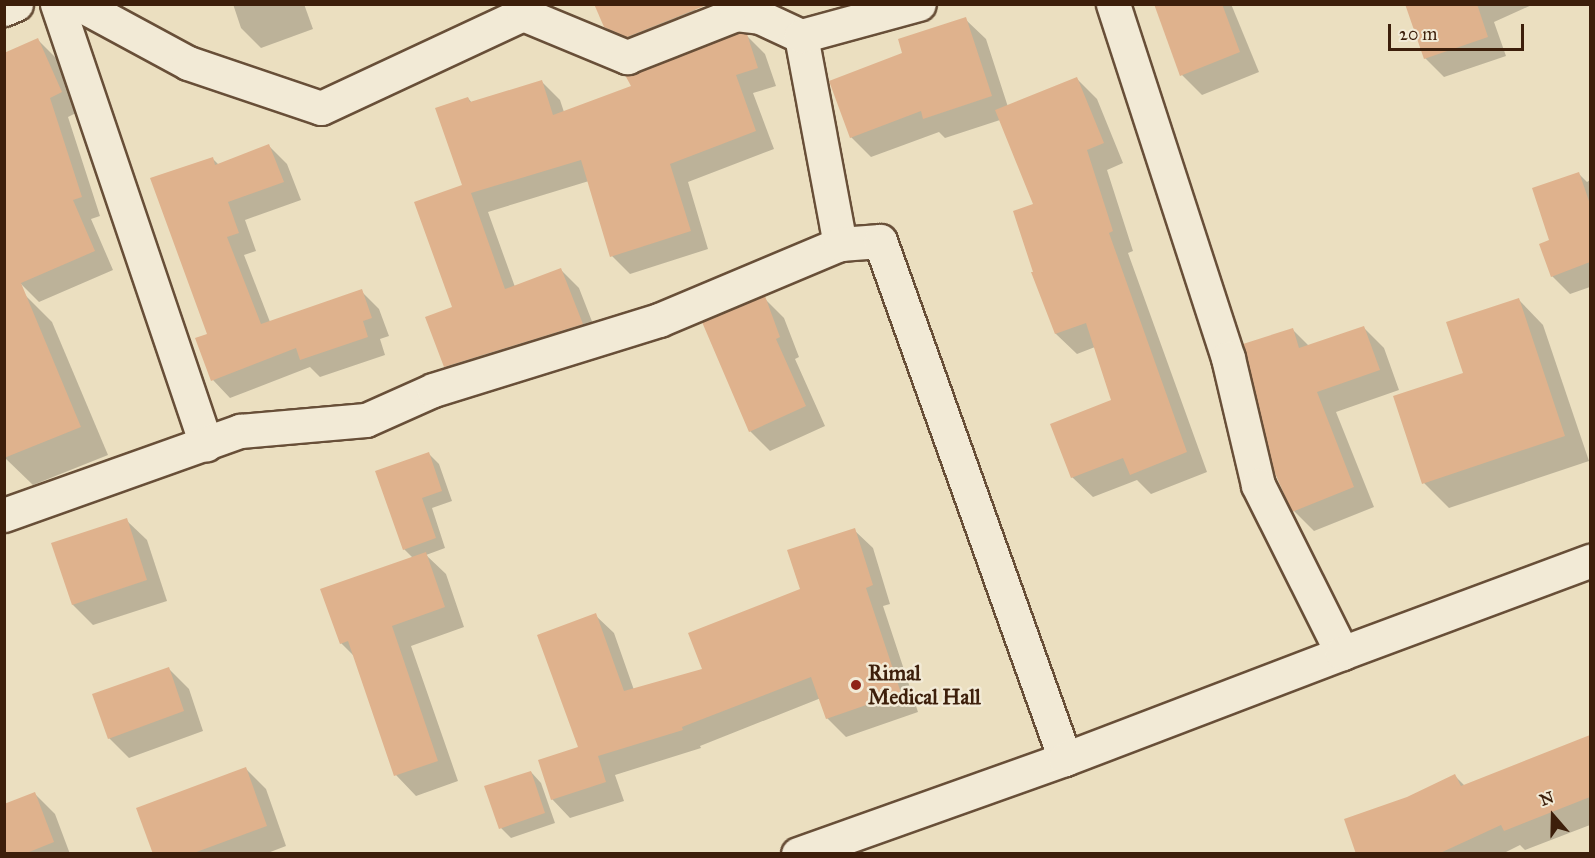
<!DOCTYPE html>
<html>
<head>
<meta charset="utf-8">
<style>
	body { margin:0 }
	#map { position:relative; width:1595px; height:858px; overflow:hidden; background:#ebdfc0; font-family:"IM FELL Great Primer",serif }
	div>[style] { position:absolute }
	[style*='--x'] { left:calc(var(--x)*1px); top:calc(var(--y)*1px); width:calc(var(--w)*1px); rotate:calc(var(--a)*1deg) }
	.shadow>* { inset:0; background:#0003 }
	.building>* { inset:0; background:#dfb28d }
	.roads { filter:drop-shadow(2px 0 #684f38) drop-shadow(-2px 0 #684f38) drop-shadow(0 2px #684f38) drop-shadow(0 -2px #684f38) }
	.minor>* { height:33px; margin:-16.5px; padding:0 16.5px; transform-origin:16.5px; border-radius:16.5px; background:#f2ead6 }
	.dots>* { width:16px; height:16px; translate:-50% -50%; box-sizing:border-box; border:3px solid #f2ead6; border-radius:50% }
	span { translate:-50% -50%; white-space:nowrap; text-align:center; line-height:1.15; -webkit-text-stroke:5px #f2ead6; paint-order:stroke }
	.poi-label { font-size:21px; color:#3d1f0b; font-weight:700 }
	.left { translate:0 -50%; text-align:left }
	.frame { position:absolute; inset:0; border:6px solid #3d1f0b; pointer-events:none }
	.north { position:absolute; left:1523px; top:786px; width:60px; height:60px; -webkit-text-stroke:4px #f2ead6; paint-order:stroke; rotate:340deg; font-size:16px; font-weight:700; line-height:24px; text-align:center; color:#3d1f0b }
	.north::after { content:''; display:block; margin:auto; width:21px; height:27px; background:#3d1f0b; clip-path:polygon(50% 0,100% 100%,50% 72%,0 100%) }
	.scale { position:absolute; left:1388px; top:24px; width:136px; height:27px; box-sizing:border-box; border:3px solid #3d1f0b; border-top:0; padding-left:8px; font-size:18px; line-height:21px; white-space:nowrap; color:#3d1f0b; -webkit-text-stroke:4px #f2ead6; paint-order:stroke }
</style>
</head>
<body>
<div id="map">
	<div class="shadow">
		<div style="clip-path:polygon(233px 4px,304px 4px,313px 29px,261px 48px,241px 28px)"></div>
		<div style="clip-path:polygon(693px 4px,706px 33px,626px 47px,605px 26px)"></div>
		<div style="clip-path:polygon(1170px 4px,1231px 4px,1259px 72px,1202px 95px,1182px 75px)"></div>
		<div style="clip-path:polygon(1407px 4px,1534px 4px,1494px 22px,1506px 56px,1444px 77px,1425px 58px)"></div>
		<div style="clip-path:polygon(965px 19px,986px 39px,1008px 107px,1077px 79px,1097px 99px,1123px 163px,1107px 170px,1133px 251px,1128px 253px,1207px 472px,1151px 494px,1137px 480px,1093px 497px,1072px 477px,1113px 401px,1095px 347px,1077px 354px,1056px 334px,1033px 273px,1035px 205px,1000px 120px,945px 138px,939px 132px,871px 157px,851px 137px,904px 54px)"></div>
		<div style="clip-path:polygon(747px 36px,765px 54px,776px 86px,753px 93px,774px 149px,688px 182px,708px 249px,630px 274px,612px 256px,589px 181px,488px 212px,515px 287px,561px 270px,579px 288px,600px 342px,464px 384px,445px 366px,454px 307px,468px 98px,472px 103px,542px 82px,560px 100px,564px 112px,633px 87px,634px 76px)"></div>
		<div style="clip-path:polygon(38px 40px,57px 59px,80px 111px,68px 117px,100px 216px,91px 219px,113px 270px,39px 302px,20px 283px)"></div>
		<div style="clip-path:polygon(269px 146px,287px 164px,301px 200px,245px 220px,256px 251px,244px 255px,270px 322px,361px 291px,379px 309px,389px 336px,380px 339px,385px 355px,320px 377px,310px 367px,230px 398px,213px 380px,209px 335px,213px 159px,219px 165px)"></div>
		<div style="clip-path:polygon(1579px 174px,1587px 182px,1590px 180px,1590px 287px,1570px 294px,1552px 276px,1551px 241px)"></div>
		<div style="clip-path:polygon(24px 294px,52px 322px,108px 455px,33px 485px,4px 457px)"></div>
		<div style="clip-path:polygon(764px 298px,784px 318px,799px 357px,795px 359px,825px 426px,770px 451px,750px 431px)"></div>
		<div style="clip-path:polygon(1518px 299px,1543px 325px,1589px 461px,1449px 508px,1424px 483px,1465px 374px)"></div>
		<div style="clip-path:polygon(1364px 328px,1384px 348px,1399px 390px,1336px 412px,1374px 507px,1314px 531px,1294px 511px,1292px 329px,1310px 347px)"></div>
		<div style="clip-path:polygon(429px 454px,439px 464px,452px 501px,432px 508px,445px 548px,426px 555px,446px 574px,464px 627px,411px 646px,458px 781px,416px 796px,396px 775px,355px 657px,341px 643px,413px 558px,404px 549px)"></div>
		<div style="clip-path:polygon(126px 520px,147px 540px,167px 601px,93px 625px,73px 605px,53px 544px)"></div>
		<div style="clip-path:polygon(854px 530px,873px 548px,890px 604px,883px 606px,918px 712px,846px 737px,827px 718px,821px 698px,700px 746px,701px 748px,615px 775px,624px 801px,570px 818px,552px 799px,580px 748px,595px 615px,614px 633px,634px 690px,704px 670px,802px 590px)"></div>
		<div style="clip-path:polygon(168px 668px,189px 689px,203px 731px,129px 758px,109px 738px)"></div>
		<div style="clip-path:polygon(1590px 737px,1590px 825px,1525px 850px,1520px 845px,1502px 854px,1358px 854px,1455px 776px,1465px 786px)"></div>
		<div style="clip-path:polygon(246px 769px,266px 789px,286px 846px,265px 854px,155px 854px)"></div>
		<div style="clip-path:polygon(531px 772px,541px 783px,555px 823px,511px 838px,501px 828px)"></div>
		<div style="clip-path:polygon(35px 794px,55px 814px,70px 854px,4px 854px)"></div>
	</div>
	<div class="building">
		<div style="clip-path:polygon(594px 4px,709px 4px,627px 37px,604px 27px)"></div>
		<div style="clip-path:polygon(1154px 4px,1222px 4px,1240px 52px,1180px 76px)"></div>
		<div style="clip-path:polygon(1405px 4px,1477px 4px,1488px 37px,1424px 59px)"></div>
		<div style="clip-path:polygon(966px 17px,992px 96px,923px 119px,921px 111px,850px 138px,829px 81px,902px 53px,898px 39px)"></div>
		<div style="clip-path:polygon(738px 33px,747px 34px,758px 68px,736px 75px,756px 131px,670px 164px,691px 231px,610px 257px,581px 160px,471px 193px,505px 289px,561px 268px,583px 324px,444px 367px,425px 317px,452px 307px,414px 202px,462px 185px,435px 108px,468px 97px,470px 102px,542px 80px,553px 115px,631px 86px,625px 75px,634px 74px)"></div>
		<div style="clip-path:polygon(38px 38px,62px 92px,50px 98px,82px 197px,73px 200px,95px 251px,21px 283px,81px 427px,4px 458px,4px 53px)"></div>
		<div style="clip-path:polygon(1077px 77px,1104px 143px,1087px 150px,1113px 231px,1109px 233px,1187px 452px,1130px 475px,1123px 458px,1071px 478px,1050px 424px,1111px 400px,1086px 323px,1055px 334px,1031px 272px,1033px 272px,1013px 211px,1033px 204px,995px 110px)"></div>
		<div style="clip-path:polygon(269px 144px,284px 182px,228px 202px,239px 233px,227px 237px,261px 324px,362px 289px,372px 318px,363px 321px,368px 337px,300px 360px,296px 348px,211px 381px,195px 338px,207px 334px,150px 178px,213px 157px,215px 165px)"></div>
		<div style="clip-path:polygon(1579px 172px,1590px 204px,1590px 262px,1551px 277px,1539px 244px,1549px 240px,1532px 188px)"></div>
		<div style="clip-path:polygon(765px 296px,780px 337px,776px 339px,806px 406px,749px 432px,702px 322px)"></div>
		<div style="clip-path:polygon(1519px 298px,1565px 436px,1422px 484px,1393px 396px,1463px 373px,1446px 322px)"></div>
		<div style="clip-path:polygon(1364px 326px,1380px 370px,1317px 392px,1354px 487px,1292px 512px,1274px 471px,1243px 344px,1293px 328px,1299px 348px)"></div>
		<div style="clip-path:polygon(429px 452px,442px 491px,422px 498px,436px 538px,403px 550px,375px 471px)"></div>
		<div style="clip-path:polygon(127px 518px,147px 580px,72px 605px,51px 543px)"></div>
		<div style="clip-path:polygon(855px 528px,873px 585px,866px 588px,901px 693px,826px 719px,811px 677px,682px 727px,683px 730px,598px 756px,606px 782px,551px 800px,538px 760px,578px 747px,537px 635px,596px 613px,624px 691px,702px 669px,688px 633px,800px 589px,787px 550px)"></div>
		<div style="clip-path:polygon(426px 552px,445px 607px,392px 626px,438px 761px,394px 776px,348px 641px,340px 644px,320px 589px)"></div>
		<div style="clip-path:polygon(169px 667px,184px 711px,108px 739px,92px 694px)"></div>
		<div style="clip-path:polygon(1590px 735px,1590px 797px,1504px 831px,1501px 825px,1438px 854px,1356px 854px,1344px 819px,1407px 797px,1455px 774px,1461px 786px)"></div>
		<div style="clip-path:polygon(246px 767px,267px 826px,191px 854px,153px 854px,136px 808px)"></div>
		<div style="clip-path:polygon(531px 771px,545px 813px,499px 829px,484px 786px)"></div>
		<div style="clip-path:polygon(35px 792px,54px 842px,24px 854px,4px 854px,4px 804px)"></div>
	</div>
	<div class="roads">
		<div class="minor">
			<div style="--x:57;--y:4;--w:465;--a:71.3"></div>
			<div style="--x:79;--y:4;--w:124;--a:28.4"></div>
			<div style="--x:188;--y:63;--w:140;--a:18.7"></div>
			<div style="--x:321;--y:108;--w:223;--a:-25"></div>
			<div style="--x:523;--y:14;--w:113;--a:22.5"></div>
			<div style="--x:627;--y:57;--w:117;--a:-21.5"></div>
			<div style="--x:736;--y:14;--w:24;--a:7"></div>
			<div style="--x:760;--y:17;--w:45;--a:24.9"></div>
			<div style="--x:801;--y:36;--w:212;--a:79.4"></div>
			<div style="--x:1113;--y:4;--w:372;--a:72"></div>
			<div style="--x:1228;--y:358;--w:130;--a:76.7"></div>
			<div style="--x:1258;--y:485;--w:188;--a:63.4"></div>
			<div style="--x:4;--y:9;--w:13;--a:-23"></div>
			<div style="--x:801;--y:36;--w:122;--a:-15.2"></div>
			<div style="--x:4;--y:515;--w:251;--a:-19.6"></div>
			<div style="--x:240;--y:431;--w:126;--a:-5"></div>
			<div style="--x:366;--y:420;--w:73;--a:-24.1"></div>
			<div style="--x:433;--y:390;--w:237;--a:-17.2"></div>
			<div style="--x:659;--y:320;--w:196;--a:-22.8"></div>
			<div style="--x:840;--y:244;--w:40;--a:-4.3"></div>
			<div style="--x:880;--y:241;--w:550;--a:70.35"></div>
			<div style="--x:798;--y:854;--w:283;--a:-19.6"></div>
			<div style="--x:1065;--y:759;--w:297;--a:-20.9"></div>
			<div style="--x:1342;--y:653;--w:265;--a:-20.4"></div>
		</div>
	</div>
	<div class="dots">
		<div style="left:856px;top:685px;background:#8f2418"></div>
	</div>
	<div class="poi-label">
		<span class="left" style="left:868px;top:685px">Rimal<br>Medical Hall</span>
	</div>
	<div class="frame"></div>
	<div class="north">N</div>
	<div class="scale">20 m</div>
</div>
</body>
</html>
